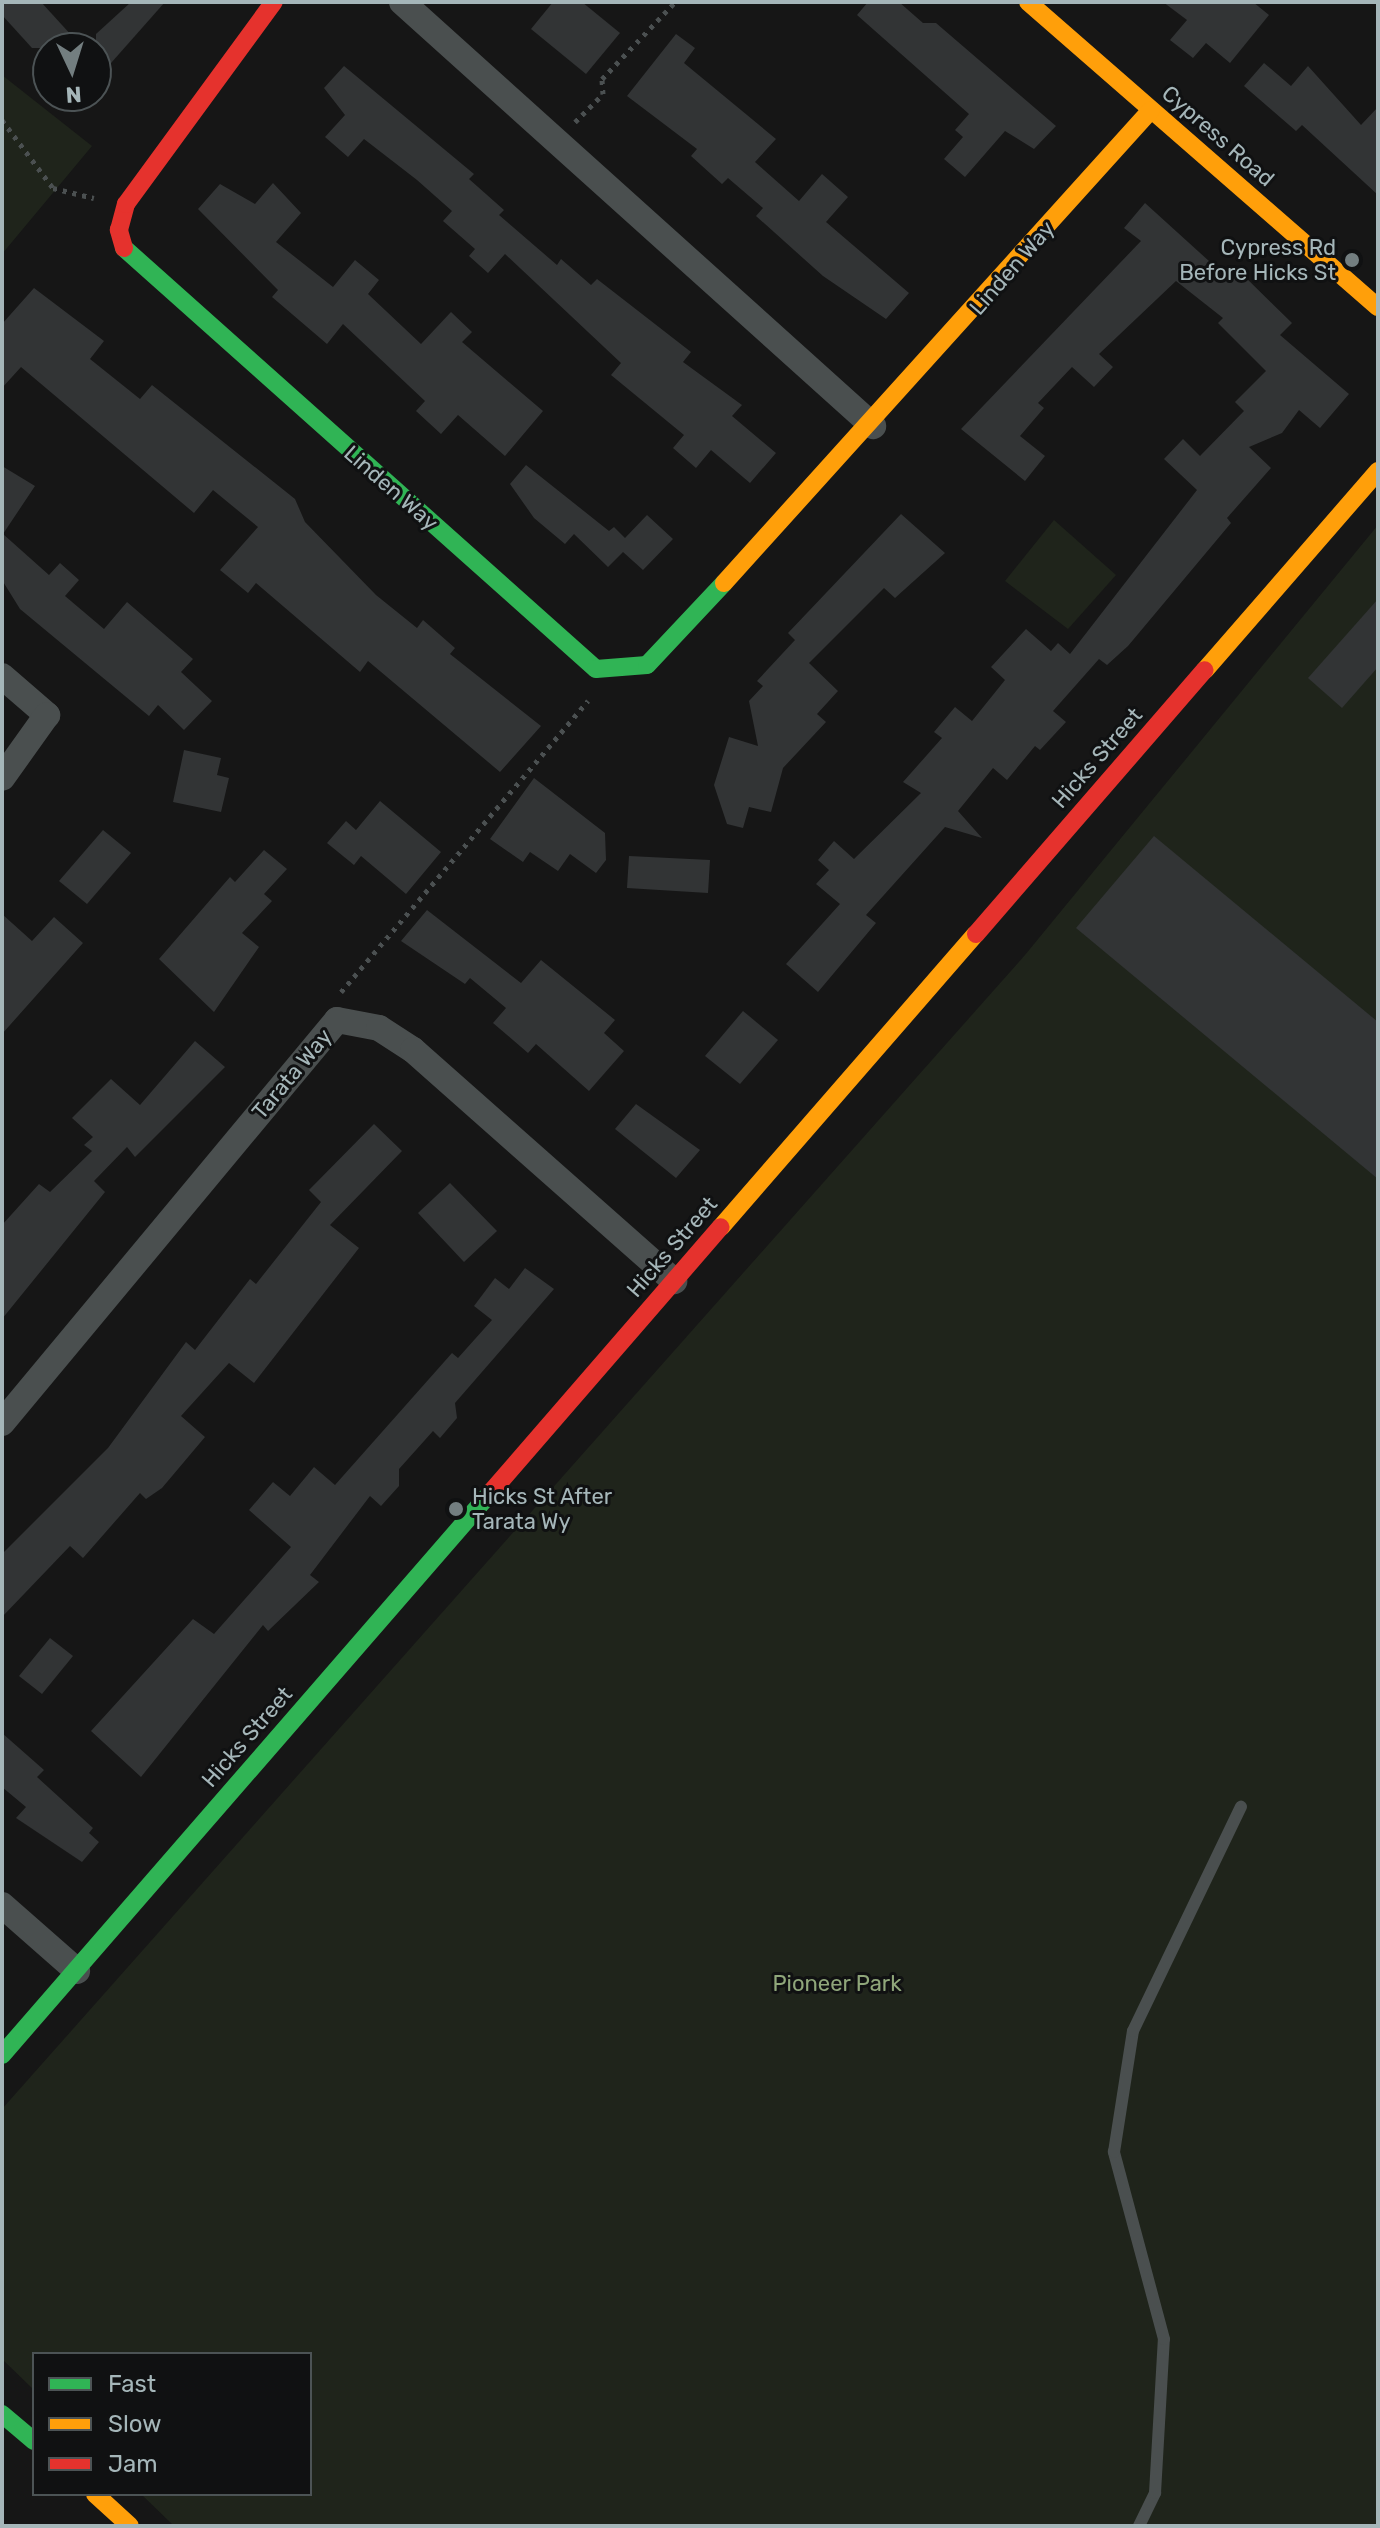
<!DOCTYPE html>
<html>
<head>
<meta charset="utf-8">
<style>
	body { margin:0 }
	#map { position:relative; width:1380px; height:2528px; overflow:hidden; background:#161616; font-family:Rubik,sans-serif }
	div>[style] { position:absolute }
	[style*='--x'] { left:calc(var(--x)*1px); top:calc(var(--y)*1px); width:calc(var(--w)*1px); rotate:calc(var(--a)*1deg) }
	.green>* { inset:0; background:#1f241b }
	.building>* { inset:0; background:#323435 }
	.path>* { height:5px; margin-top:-2.5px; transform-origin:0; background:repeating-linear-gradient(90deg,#4b5051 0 4px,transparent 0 10px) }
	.lane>* { height:12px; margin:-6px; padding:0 6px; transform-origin:6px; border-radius:6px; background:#4a4f4f }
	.street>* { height:26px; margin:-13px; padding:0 13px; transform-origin:13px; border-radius:13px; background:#4a4f4f }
	.fast>* { height:18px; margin:-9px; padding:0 9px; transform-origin:9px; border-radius:9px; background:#30b455 }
	.slow>* { height:18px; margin:-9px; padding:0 9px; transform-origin:9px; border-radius:9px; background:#ff9f0a }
	.jam>* { height:18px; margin:-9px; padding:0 9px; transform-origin:9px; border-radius:9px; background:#e5322d }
	.dots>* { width:22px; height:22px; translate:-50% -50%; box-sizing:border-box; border:4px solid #101112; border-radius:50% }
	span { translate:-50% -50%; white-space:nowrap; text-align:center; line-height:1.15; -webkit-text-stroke:6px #101112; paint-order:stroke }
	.street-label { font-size:22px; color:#a5b6b9 }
	.poi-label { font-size:22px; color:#a5b6b9 }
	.right { translate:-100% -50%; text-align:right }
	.left { translate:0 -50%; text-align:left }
	.park-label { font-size:22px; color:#8fa67a }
	.frame { position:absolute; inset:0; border:4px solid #a5b6b9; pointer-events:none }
	.legend { position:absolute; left:32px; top:2352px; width:280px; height:144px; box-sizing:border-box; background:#101112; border:2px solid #4c5355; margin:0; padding:10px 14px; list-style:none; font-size:24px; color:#a5b6b9 }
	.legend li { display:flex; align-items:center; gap:16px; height:40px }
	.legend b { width:40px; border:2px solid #4c5355 }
	.north { position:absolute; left:32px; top:32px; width:80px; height:80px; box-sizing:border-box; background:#101112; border:2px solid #4c5355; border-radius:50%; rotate:176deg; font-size:22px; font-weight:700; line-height:32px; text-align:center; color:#a5b6b9 }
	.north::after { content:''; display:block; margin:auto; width:28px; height:36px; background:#737e80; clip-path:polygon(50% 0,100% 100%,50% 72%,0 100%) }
</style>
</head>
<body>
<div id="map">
	<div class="green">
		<div style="clip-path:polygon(2px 75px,92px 146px,2px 254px)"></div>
		<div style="clip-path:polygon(1054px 520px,1116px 575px,1068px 629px,1005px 581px)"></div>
		<div style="clip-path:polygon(1378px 525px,1378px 2526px,174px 2526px,141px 2494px,310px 2494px,310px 2354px,34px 2354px,34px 2390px,2px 2359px,2px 2109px,1025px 955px)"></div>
	</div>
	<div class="building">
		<div style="clip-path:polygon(2px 2px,41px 2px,83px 48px,32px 48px,2px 15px)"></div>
		<div style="clip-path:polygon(131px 2px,165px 2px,96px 80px,96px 34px)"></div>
		<div style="clip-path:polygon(553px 2px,582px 2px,620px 33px,586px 74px,531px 29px)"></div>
		<div style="clip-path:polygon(868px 2px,899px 2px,923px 23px,936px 23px,1056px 126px,1034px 149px,1005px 131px,965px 177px,944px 159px,963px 137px,955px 130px,969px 114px,857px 15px)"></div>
		<div style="clip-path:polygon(1163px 2px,1253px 2px,1269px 15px,1230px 63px,1206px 43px,1193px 58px,1170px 40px,1187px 20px)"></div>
		<div style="clip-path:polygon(676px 34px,695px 48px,684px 63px,776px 139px,755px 162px,799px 201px,822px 174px,848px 197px,826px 222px,909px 293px,886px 319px,823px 276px,756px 216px,763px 208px,728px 178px,722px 184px,691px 156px,697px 149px,627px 96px)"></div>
		<div style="clip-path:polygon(1264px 63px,1291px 86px,1308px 66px,1361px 125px,1378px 107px,1378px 195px,1302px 125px,1296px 131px,1244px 86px)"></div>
		<div style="clip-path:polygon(344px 66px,474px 174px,469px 179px,504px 210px,499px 215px,557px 265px,561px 259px,591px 285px,597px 279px,691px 352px,683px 362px,742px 405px,732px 416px,776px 453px,750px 483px,711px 450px,696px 468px,673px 448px,684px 435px,611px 375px,621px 363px,505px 254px,488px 273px,469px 256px,475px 249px,443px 221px,452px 211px,417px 180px,364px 139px,348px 157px,325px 137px,345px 115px,324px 88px)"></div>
		<div style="clip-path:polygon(273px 183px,301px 213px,276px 242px,333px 287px,355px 260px,379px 280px,368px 294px,421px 344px,451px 312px,472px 332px,462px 342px,543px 411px,505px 456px,458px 415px,441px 434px,416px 411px,425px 401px,343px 324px,327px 344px,272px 297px,278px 290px,198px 209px,220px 184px,255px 204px)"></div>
		<div style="clip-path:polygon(1145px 203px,1231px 281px,1240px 272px,1292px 323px,1280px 335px,1349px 394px,1320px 428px,1299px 410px,1282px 433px,1249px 447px,1271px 468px,1227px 518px,1231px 523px,1128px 646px,1107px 665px,1099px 659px,1053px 711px,1066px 722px,1040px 750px,1035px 746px,1007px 780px,993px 768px,958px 811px,982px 838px,945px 827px,866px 915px,876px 923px,818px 992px,786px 964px,840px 904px,816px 884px,829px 870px,818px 860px,834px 841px,854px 859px,921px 793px,903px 782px,942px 738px,934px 732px,955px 707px,972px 721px,1005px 680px,991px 667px,1026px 629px,1051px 651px,1058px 643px,1070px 654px,1197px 490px,1164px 459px,1183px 439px,1200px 456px,1244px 411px,1235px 402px,1266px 371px,1218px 323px,1223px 318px,1176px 281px,1099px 354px,1113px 367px,1094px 387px,1072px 367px,1038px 403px,1044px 408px,1020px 436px,1045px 456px,1025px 481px,961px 429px,1141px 241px,1124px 228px)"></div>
		<div style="clip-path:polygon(34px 288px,104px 341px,90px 359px,140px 399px,152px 385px,295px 499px,305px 522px,376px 595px,417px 628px,423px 620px,455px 648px,450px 654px,541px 726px,500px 772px,368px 661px,360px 672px,256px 583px,248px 593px,220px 570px,258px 527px,213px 490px,194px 513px,21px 367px,2px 388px,2px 324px)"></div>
		<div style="clip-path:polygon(526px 465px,609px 531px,614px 527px,625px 538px,647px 515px,673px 539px,643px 570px,623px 552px,608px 567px,574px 534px,565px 544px,534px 518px,510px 484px)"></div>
		<div style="clip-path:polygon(2px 466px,35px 486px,3px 534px,49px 575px,60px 563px,79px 580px,65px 596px,104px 629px,127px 602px,193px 659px,181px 672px,212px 701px,184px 730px,158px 705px,149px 716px,20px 609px,2px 580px)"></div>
		<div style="clip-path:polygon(901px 514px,945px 553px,895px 598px,884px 588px,809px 663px,838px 691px,817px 714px,826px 722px,783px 768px,771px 812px,749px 807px,743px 828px,727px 824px,714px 785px,729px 737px,758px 746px,749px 701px,763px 686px,757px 681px,795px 640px,788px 633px)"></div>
		<div style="clip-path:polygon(1378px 599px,1378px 667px,1342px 708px,1308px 678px)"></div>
		<div style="clip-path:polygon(184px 750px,221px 758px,217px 775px,229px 778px,221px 812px,173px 802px)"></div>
		<div style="clip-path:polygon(534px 778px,605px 833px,606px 860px,596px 873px,570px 854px,558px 871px,530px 852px,523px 862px,490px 839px)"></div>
		<div style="clip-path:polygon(380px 801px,441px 852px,406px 894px,361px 856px,354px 865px,327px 843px,346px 821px,356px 830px)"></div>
		<div style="clip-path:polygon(103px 830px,131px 853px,87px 904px,59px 881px)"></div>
		<div style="clip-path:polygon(1154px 836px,1378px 1022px,1378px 1179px,1076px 928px)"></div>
		<div style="clip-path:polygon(264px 850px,287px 869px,264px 894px,272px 901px,242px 933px,259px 947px,214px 1012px,159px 959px,230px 877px,235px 882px)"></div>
		<div style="clip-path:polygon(629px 856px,710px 860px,708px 893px,627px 888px)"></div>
		<div style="clip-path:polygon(427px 910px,521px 983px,541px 960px,615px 1020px,604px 1033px,624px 1051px,589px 1091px,536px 1044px,528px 1053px,493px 1023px,506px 1008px,470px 978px,465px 984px,401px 941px)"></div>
		<div style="clip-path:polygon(2px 914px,32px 941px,54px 917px,83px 943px,2px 1034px)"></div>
		<div style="clip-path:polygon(743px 1011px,778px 1040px,740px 1084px,705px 1056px)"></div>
		<div style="clip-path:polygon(195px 1041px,225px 1067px,135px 1157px,127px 1147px,94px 1181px,105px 1192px,2px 1319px,2px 1225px,39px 1184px,50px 1192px,92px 1151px,84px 1145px,93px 1137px,72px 1118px,111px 1079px,140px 1105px)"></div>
		<div style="clip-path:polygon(636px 1104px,700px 1150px,676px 1178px,615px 1129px)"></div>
		<div style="clip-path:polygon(374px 1124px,402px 1151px,330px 1225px,359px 1248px,254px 1383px,229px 1363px,181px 1416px,205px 1437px,162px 1488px,146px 1499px,140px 1493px,83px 1558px,70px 1546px,2px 1617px,2px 1554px,108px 1448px,186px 1342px,195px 1350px,250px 1279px,256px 1284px,321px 1202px,309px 1190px)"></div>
		<div style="clip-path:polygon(450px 1183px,497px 1231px,464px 1262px,418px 1213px)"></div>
		<div style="clip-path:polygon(525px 1268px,554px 1289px,455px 1403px,457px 1418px,440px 1438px,433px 1431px,399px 1469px,399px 1486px,381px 1506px,370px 1496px,310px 1575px,319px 1582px,268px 1631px,263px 1625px,141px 1777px,91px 1731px,193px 1619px,214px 1634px,291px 1547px,249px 1510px,273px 1482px,290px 1496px,314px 1467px,335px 1485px,452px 1353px,458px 1358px,492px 1320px,474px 1306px,495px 1278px,509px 1289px)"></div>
		<div style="clip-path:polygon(50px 1638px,73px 1656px,42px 1694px,19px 1676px)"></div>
		<div style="clip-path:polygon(2px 1733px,44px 1770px,37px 1777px,93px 1828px,89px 1833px,99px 1842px,82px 1862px,16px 1818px,26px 1807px,2px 1787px)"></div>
	</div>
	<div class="path">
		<div style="--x:2;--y:120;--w:85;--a:53.1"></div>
		<div style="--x:53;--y:188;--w:42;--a:13.7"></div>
		<div style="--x:575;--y:122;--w:40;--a:-45"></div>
		<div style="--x:603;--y:94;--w:15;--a:-94"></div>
		<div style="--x:602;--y:79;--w:106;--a:-46.5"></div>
		<div style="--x:341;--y:992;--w:382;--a:-49.7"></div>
	</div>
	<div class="lane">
		<div style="--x:1139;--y:2526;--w:37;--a:-64"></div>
		<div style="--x:1155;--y:2493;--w:154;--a:-86.7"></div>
		<div style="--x:1164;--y:2339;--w:194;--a:-105"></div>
		<div style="--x:1114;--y:2152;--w:122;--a:-81.1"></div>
		<div style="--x:1133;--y:2031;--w:249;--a:-64.3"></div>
	</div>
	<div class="street">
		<div style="--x:402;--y:2;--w:634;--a:41.99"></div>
		<div style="--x:2;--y:676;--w:60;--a:40.9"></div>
		<div style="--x:47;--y:715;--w:77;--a:125.5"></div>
		<div style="--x:2;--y:1423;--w:524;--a:-50.26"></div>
		<div style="--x:337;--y:1020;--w:43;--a:10.8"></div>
		<div style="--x:379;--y:1028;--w:40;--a:32.9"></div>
		<div style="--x:413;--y:1050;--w:349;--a:41.5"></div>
		<div style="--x:2;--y:1905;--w:100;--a:41.3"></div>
	</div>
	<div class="fast">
		<div style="--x:124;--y:248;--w:632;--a:41.73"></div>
		<div style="--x:596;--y:669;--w:51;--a:-4.5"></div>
		<div style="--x:647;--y:665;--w:112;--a:-46.8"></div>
		<div style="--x:2;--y:2055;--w:747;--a:-49.02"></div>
		<div style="--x:2;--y:2414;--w:42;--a:40.2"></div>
	</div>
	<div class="slow">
		<div style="--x:1028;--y:2;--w:464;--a:41.1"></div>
		<div style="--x:724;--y:583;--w:637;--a:-47.93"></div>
		<div style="--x:1205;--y:670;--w:264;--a:-49"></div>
		<div style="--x:721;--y:1227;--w:388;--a:-49"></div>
		<div style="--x:95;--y:2494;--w:47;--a:42.4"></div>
	</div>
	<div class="jam">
		<div style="--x:124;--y:248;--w:19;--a:-106"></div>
		<div style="--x:119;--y:230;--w:27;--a:-75"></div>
		<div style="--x:126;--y:204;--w:250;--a:-53.8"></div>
		<div style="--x:976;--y:934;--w:349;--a:-49.1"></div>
		<div style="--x:492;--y:1491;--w:349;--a:-49.1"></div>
	</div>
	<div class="dots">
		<div style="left:1352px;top:260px;background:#737e80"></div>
		<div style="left:456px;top:1509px;background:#737e80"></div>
	</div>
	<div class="street-label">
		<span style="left:1218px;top:136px;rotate:41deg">Cypress Road</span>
		<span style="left:1012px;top:268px;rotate:-49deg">Linden Way</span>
		<span style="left:391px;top:488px;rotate:41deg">Linden Way</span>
		<span style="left:1097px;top:758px;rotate:-49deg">Hicks Street</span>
		<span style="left:292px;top:1074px;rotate:-50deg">Tarata Way</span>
		<span style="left:672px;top:1247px;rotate:-49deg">Hicks Street</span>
		<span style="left:247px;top:1737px;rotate:-49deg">Hicks Street</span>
	</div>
	<div class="poi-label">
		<span class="right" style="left:1336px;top:260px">Cypress Rd<br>Before Hicks St</span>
		<span class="left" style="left:472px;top:1509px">Hicks St After<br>Tarata Wy</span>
	</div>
	<div class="park-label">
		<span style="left:837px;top:1984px">Pioneer Park</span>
	</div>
	<div class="frame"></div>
	<ul class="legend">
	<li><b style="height:10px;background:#30b455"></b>Fast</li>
	<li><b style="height:10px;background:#ff9f0a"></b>Slow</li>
	<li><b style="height:10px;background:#e5322d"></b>Jam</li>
	</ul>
	<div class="north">N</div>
</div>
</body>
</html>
